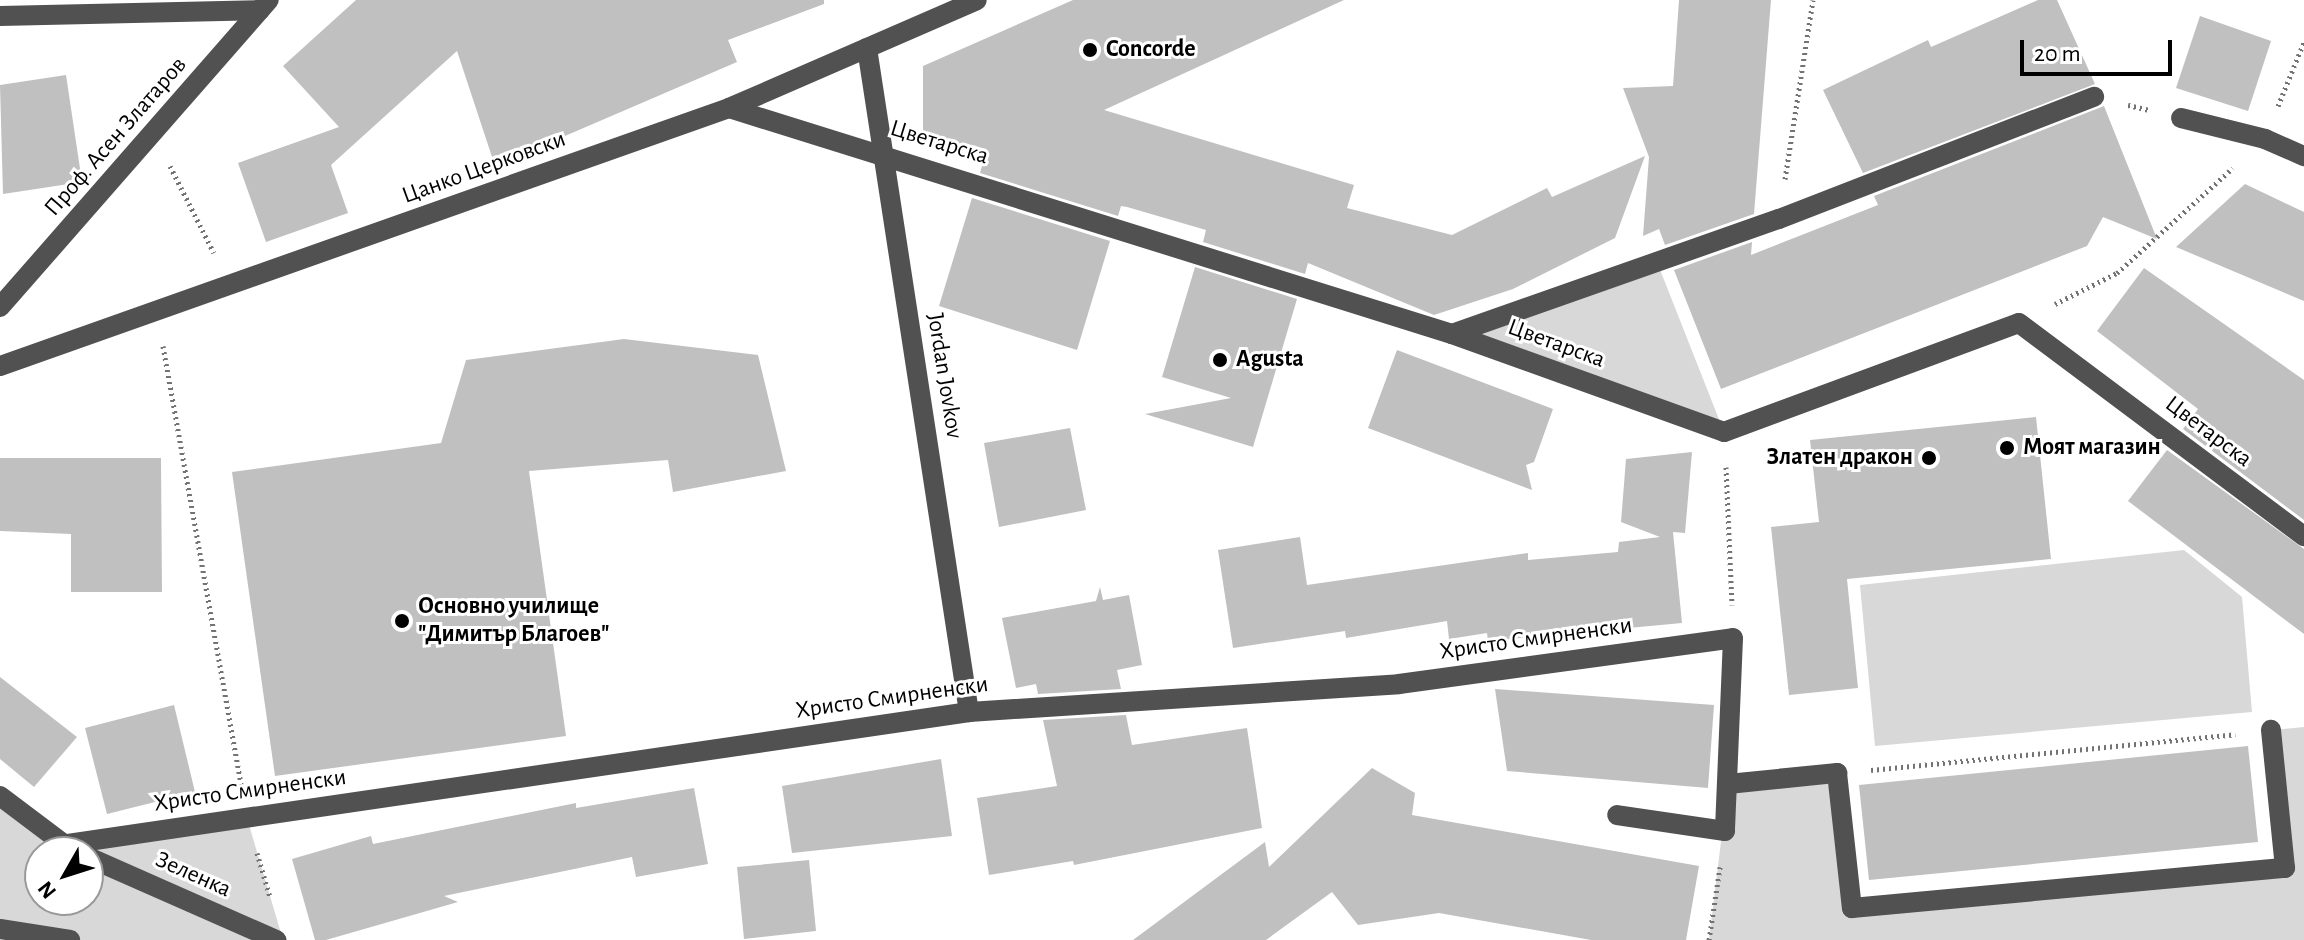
<!DOCTYPE html>
<html>
<head>
<meta charset="utf-8">
<style>
	body { margin:0 }
	#map { position:relative; width:2304px; height:940px; overflow:hidden; background:#fff; font-family:"Alegreya Sans",sans-serif }
	div>[style] { position:absolute }
	[style*='--x'] { left:calc(var(--x)*1px); top:calc(var(--y)*1px); width:calc(var(--w)*1px); rotate:calc(var(--a)*1deg) }
	.green>* { inset:0; background:#d8d8d8 }
	.building>* { inset:0; background:#c0c0c0 }
	.path>* { height:5px; margin-top:-2.5px; transform-origin:0; background:repeating-linear-gradient(90deg,#737373 0 2px,transparent 0 6px) }
	.minor>* { height:20px; margin:-10px; padding:0 10px; transform-origin:10px; border-radius:10px; background:#515151 }
	.dots>* { width:22px; height:22px; translate:-50% -50%; box-sizing:border-box; border:4px solid #fff; border-radius:50% }
	span { translate:-50% -50%; white-space:nowrap; text-align:center; line-height:1.15; -webkit-text-stroke:6px #fff; paint-order:stroke }
	.poi-label { font-size:24px; color:#000; font-weight:700 }
	.left { translate:0 -50%; text-align:left }
	.right { translate:-100% -50%; text-align:right }
	.street-label { font-size:24px; color:#000 }
	.north { position:absolute; left:24px; top:836px; width:80px; height:80px; box-sizing:border-box; background:#fff; border:2px solid #999; border-radius:50%; rotate:231deg; font-size:22px; font-weight:700; line-height:32px; text-align:center; color:#000 }
	.north::after { content:''; display:block; margin:auto; width:28px; height:36px; background:#000; clip-path:polygon(50% 0,100% 100%,50% 72%,0 100%) }
	.scale { position:absolute; left:2020px; top:40px; width:152px; height:36px; box-sizing:border-box; border:4px solid #000; border-top:0; padding-left:10px; font-size:24px; line-height:28px; white-space:nowrap; color:#000; -webkit-text-stroke:6px #fff; paint-order:stroke }
</style>
</head>
<body>
<div id="map">
	<div class="green">
		<div style="clip-path:polygon(1657px 262px,1724px 432px,1452px 334px)"></div>
		<div style="clip-path:polygon(2184px 550px,2242px 597px,2252px 712px,1875px 746px,1860px 585px)"></div>
		<div style="clip-path:polygon(2304px 727px,2304px 940px,1709px 940px,1728px 784px,1837px 773px,1852px 908px,2284px 868px,2271px 730px)"></div>
		<div style="clip-path:polygon(evenodd,0 796px,61px 845px,247px 818px,283px 940px,0 940px,0 796px,40px 852px,88px 852px,88px 900px,40px 900px,40px 852px)"></div>
	</div>
	<div class="building">
		<div style="clip-path:polygon(356px 0,824px 0,824px 4px,728px 40px,737px 62px,495px 166px,457px 51px,331px 165px,348px 213px,266px 242px,238px 163px,339px 127px,283px 66px)"></div>
		<div style="clip-path:polygon(1073px 0,1344px 0,1104px 110px,1354px 185px,1347px 208px,1452px 235px,1547px 188px,1552px 197px,1645px 156px,1615px 238px,1513px 289px,1434px 315px,1308px 263px,1305px 274px,1203px 242px,1206px 230px,1127px 207px,1121px 206px,1118px 216px,980px 173px,986px 152px,923px 138px,923px 66px)"></div>
		<div style="clip-path:polygon(1679px 0,1771px 0,1754px 214px,1665px 245px,1659px 229px,1643px 236px,1649px 157px,1623px 88px,1673px 86px)"></div>
		<div style="clip-path:polygon(2038px 0,2057px 0,2095px 84px,1863px 173px,1823px 90px,1928px 40px,1931px 47px)"></div>
		<div style="clip-path:polygon(2200px 16px,2271px 41px,2248px 111px,2176px 88px)"></div>
		<div style="clip-path:polygon(66px 75px,82px 182px,3px 194px,0 85px)"></div>
		<div style="clip-path:polygon(2104px 106px,2157px 239px,2103px 217px,2087px 246px,1721px 389px,1674px 270px,1752px 242px,1751px 255px,1878px 205px,1874px 196px)"></div>
		<div style="clip-path:polygon(2245px 184px,2304px 212px,2304px 301px,2176px 247px)"></div>
		<div style="clip-path:polygon(972px 198px,1110px 241px,1077px 350px,939px 306px)"></div>
		<div style="clip-path:polygon(1195px 267px,1297px 299px,1253px 447px,1145px 414px,1231px 398px,1162px 377px)"></div>
		<div style="clip-path:polygon(2144px 268px,2304px 380px,2304px 520px,2183px 429px,2198px 409px,2097px 331px)"></div>
		<div style="clip-path:polygon(624px 339px,758px 355px,786px 471px,673px 492px,668px 460px,529px 471px,566px 736px,275px 776px,232px 472px,441px 443px,466px 360px)"></div>
		<div style="clip-path:polygon(1397px 350px,1553px 409px,1534px 462px,1526px 465px,1532px 490px,1368px 428px)"></div>
		<div style="clip-path:polygon(2036px 417px,2051px 559px,1847px 579px,1858px 688px,1789px 695px,1771px 527px,1819px 522px,1810px 440px)"></div>
		<div style="clip-path:polygon(1070px 428px,1086px 510px,999px 527px,984px 443px)"></div>
		<div style="clip-path:polygon(2167px 450px,2304px 549px,2304px 634px,2128px 501px)"></div>
		<div style="clip-path:polygon(1692px 452px,1685px 533px,1673px 532px,1682px 623px,1488px 641px,1487px 633px,1449px 639px,1447px 621px,1346px 638px,1345px 631px,1233px 648px,1218px 550px,1300px 537px,1307px 585px,1528px 553px,1528px 560px,1618px 552px,1619px 542px,1660px 537px,1621px 522px,1626px 459px)"></div>
		<div style="clip-path:polygon(0 458px,161px 458px,162px 592px,71px 592px,71px 534px,0 531px)"></div>
		<div style="clip-path:polygon(1100px 587px,1103px 600px,1129px 595px,1142px 665px,1117px 670px,1121px 689px,1038px 694px,1036px 684px,1016px 688px,1002px 618px,1096px 601px)"></div>
		<div style="clip-path:polygon(0 677px,77px 737px,34px 787px,0 759px)"></div>
		<div style="clip-path:polygon(1495px 689px,1714px 705px,1708px 788px,1507px 771px)"></div>
		<div style="clip-path:polygon(174px 705px,195px 792px,107px 814px,85px 728px)"></div>
		<div style="clip-path:polygon(1126px 715px,1132px 745px,1247px 728px,1262px 828px,1074px 865px,1073px 861px,989px 875px,977px 798px,1057px 786px,1043px 720px)"></div>
		<div style="clip-path:polygon(2248px 746px,2258px 842px,1869px 880px,1859px 785px)"></div>
		<div style="clip-path:polygon(941px 759px,952px 836px,792px 853px,782px 786px)"></div>
		<div style="clip-path:polygon(1372px 768px,1415px 793px,1412px 815px,1699px 866px,1686px 940px,1591px 940px,1439px 913px,1358px 925px,1332px 892px,1266px 940px,1133px 940px,1265px 842px,1269px 867px)"></div>
		<div style="clip-path:polygon(694px 788px,708px 864px,636px 877px,632px 857px,444px 896px,458px 902px,326px 940px,315px 940px,292px 859px,371px 836px,373px 844px,576px 803px,576px 808px)"></div>
		<div style="clip-path:polygon(809px 860px,816px 931px,744px 939px,737px 867px)"></div>
	</div>
	<div class="path">
		<div style="--x:2128;--y:105;--w:22;--a:13"></div>
		<div style="--x:2278;--y:106;--w:69;--a:-67.9"></div>
		<div style="--x:170;--y:166;--w:97;--a:63.2"></div>
		<div style="--x:1785;--y:179;--w:181;--a:-81.1"></div>
		<div style="--x:2055;--y:304;--w:69;--a:-26.6"></div>
		<div style="--x:2117;--y:273;--w:156;--a:-42.2"></div>
		<div style="--x:163;--y:346;--w:446;--a:79.9"></div>
		<div style="--x:1726;--y:467;--w:138;--a:87.5"></div>
		<div style="--x:1871;--y:770;--w:366;--a:-5.6"></div>
		<div style="--x:257;--y:853;--w:46;--a:73.5"></div>
		<div style="--x:1709;--y:940;--w:74;--a:-81.4"></div>
	</div>
	<div class="minor">
		<div style="--x:0;--y:16;--w:260;--a:-1.3"></div>
		<div style="--x:867;--y:48;--w:672;--a:81.27"></div>
		<div style="--x:729;--y:108;--w:757;--a:17.36"></div>
		<div style="--x:1452;--y:334;--w:289;--a:19.8"></div>
		<div style="--x:1724;--y:432;--w:314;--a:-20.3"></div>
		<div style="--x:2019;--y:323;--w:356;--a:36.8"></div>
		<div style="--x:2181;--y:118;--w:87;--a:14"></div>
		<div style="--x:2265;--y:139;--w:43;--a:23.6"></div>
		<div style="--x:0;--y:307;--w:408;--a:-48.8"></div>
		<div style="--x:1452;--y:334;--w:347;--a:-19.4"></div>
		<div style="--x:1779;--y:219;--w:338;--a:-21.2"></div>
		<div style="--x:0;--y:366;--w:773;--a:-19.49"></div>
		<div style="--x:729;--y:108;--w:270;--a:-23.5"></div>
		<div style="--x:1728;--y:784;--w:110;--a:-5.8"></div>
		<div style="--x:1837;--y:773;--w:136;--a:83.7"></div>
		<div style="--x:1852;--y:908;--w:435;--a:-5.3"></div>
		<div style="--x:2285;--y:868;--w:139;--a:-95.8"></div>
		<div style="--x:0;--y:796;--w:91;--a:37"></div>
		<div style="--x:61;--y:845;--w:918;--a:-8.33"></div>
		<div style="--x:969;--y:712;--w:431;--a:-3.7"></div>
		<div style="--x:1399;--y:684;--w:337;--a:-7.8"></div>
		<div style="--x:1733;--y:638;--w:193;--a:92.4"></div>
		<div style="--x:1725;--y:831;--w:109;--a:-171.6"></div>
		<div style="--x:88;--y:857;--w:206;--a:23.8"></div>
		<div style="--x:0;--y:929;--w:71;--a:8.9"></div>
	</div>
	<div class="dots">
		<div style="left:1090px;top:50px;background:#000"></div>
		<div style="left:1220px;top:360px;background:#000"></div>
		<div style="left:2007px;top:448px;background:#000"></div>
		<div style="left:1929px;top:458px;background:#000"></div>
		<div style="left:402px;top:621px;background:#000"></div>
	</div>
	<div class="poi-label">
		<span class="left" style="left:1106px;top:50px">Concorde</span>
		<span class="left" style="left:1236px;top:360px">Agusta</span>
		<span class="left" style="left:2023px;top:448px">Моят магазин</span>
		<span class="right" style="left:1913px;top:458px">Златен дракон</span>
		<span class="left" style="left:418px;top:621px">Основно училище<br>"Димитър Благоев"</span>
	</div>
	<div class="street-label">
		<span style="left:116px;top:137px;rotate:-49deg">Проф. Асен Златаров</span>
		<span style="left:939px;top:143px;rotate:17deg">Цветарска</span>
		<span style="left:484px;top:168px;rotate:-20deg">Цанко Церковски</span>
		<span style="left:1556px;top:344px;rotate:20deg">Цветарска</span>
		<span style="left:944px;top:376px;rotate:81deg">Jordan Jovkov</span>
		<span style="left:2208px;top:432px;rotate:37deg">Цветарска</span>
		<span style="left:1536px;top:639px;rotate:-8deg">Христо Смирненски</span>
		<span style="left:892px;top:698px;rotate:-8deg">Христо Смирненски</span>
		<span style="left:250px;top:791px;rotate:-8deg">Христо Смирненски</span>
		<span style="left:193px;top:875px;rotate:24deg">Зеленка</span>
	</div>
	<div class="north">N</div>
	<div class="scale">20 m</div>
</div>
</body>
</html>
